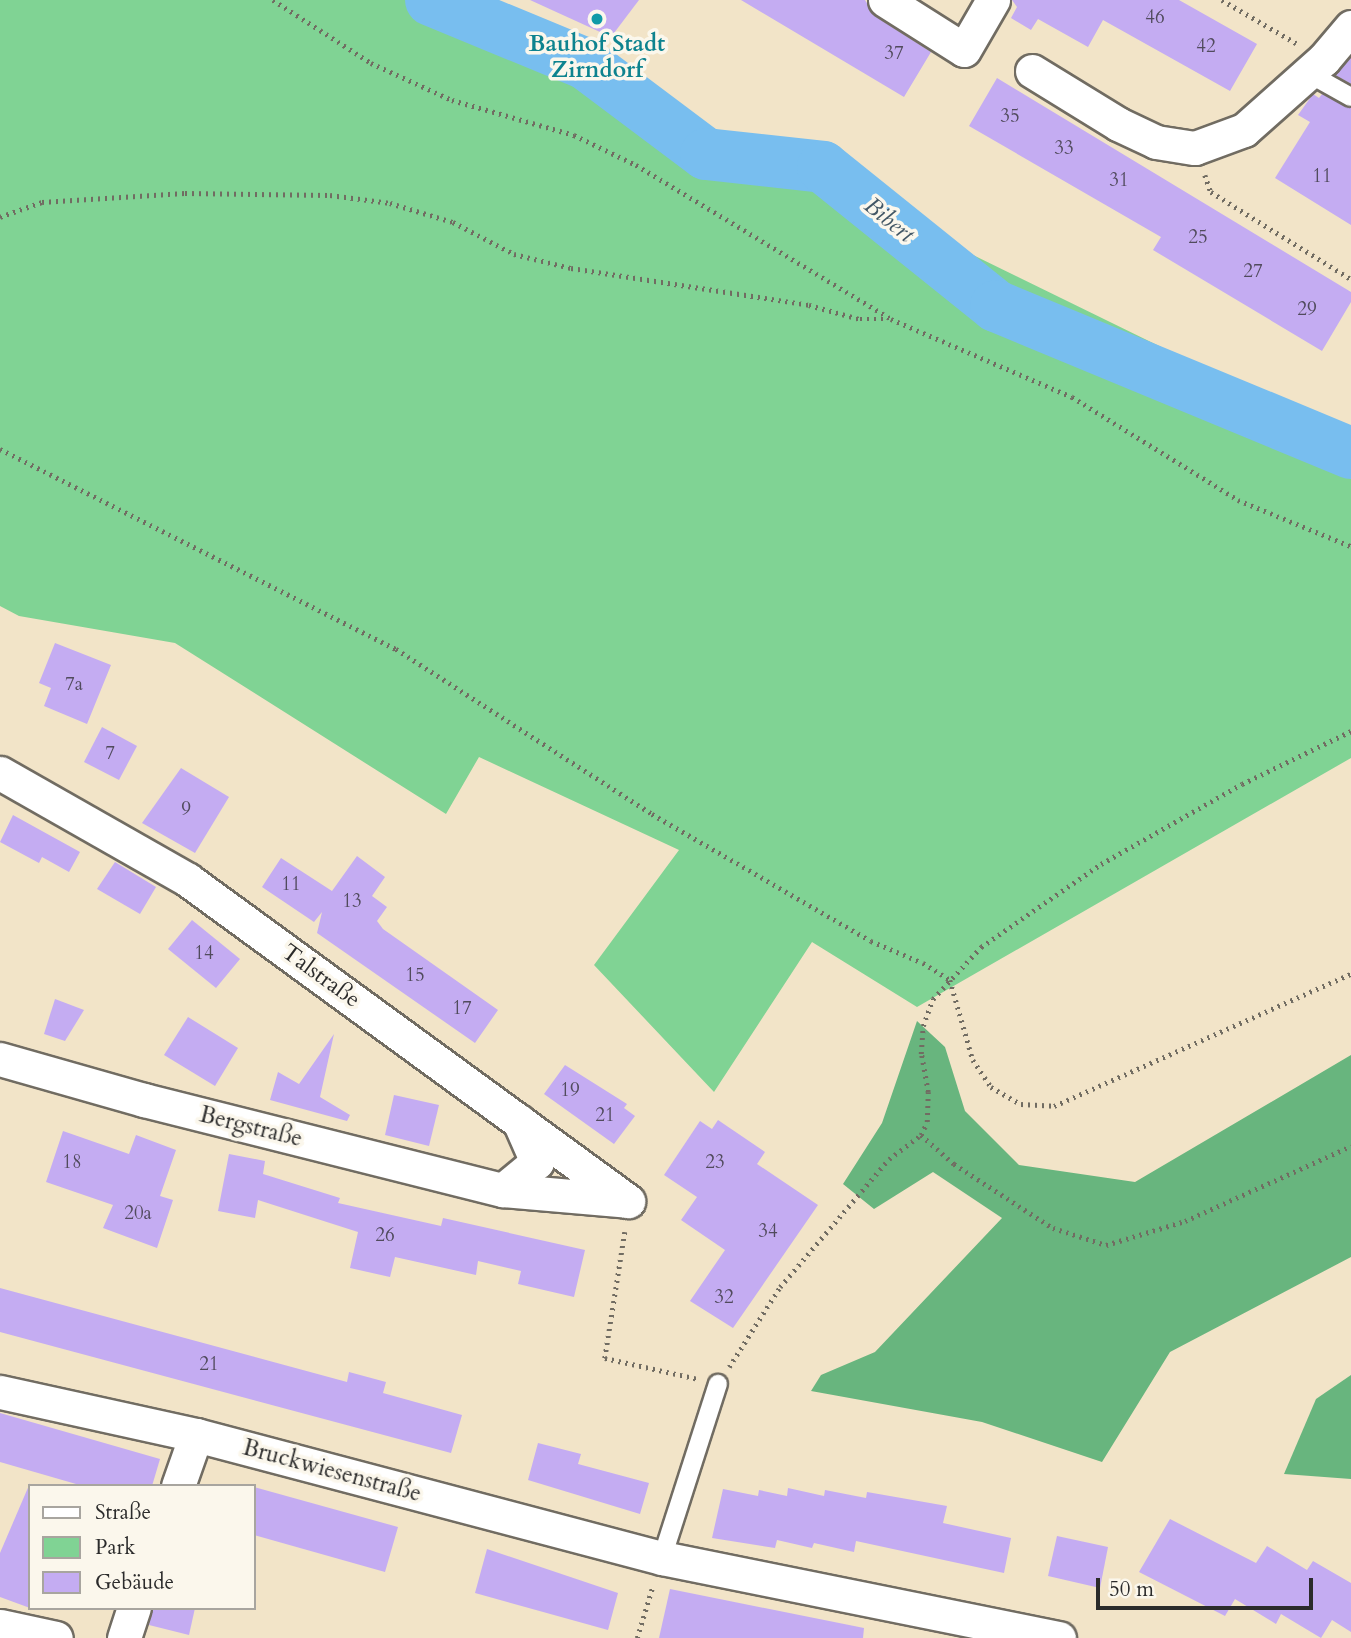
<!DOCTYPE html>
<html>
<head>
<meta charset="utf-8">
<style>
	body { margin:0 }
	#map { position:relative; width:1351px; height:1638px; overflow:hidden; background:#f2e4c8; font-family:Cardo,serif }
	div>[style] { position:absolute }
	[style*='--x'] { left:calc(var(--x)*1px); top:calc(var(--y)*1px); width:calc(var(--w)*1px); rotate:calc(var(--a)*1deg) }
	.green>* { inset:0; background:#80d394 }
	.forest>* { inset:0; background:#68b57e }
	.river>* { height:52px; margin:-26px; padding:0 26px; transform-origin:26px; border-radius:26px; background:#78beef }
	.building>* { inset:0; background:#c4acf2 }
	.path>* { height:4.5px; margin-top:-2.25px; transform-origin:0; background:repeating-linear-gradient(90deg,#716c62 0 2px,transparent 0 7px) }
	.roads { filter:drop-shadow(2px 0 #716c62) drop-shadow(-2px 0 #716c62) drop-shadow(0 2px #716c62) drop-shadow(0 -2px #716c62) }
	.service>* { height:18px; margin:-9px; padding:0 9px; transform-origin:9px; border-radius:9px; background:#fff }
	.minor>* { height:33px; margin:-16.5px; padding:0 16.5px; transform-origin:16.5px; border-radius:16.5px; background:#fff }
	.dots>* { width:19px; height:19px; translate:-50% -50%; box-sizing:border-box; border:4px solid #fbf7ec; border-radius:50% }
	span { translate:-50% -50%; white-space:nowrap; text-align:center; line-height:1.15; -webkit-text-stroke:7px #fbf7ec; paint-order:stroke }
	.number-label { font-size:19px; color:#514b5d }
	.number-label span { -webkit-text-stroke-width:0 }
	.culture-label { font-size:23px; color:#0d838f; font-weight:700 }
	.street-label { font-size:23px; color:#2b2b2b }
	.water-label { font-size:24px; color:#425766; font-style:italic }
	.legend { position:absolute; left:28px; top:1484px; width:228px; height:126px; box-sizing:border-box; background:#fbf7ec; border:2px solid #a8a59f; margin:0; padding:9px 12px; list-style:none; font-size:21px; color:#2b2b2b }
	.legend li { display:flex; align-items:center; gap:14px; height:35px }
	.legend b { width:35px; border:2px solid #a8a59f }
	.scale { position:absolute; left:1096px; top:1578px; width:217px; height:32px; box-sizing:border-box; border:4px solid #2b2b2b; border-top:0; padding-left:9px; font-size:21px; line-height:24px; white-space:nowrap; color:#2b2b2b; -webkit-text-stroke:5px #fbf7ec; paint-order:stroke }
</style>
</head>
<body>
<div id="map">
	<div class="green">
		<div style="clip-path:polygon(0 0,452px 0,1351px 440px,1351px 758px,917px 1007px,812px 942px,714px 1092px,594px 965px,679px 850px,479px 757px,446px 814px,175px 643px,19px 616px,0 606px)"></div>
	</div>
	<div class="forest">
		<div style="clip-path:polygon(917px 1021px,945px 1047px,965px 1111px,1019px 1165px,1135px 1182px,1351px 1055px,1351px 1257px,1170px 1352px,1102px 1462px,982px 1422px,811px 1391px,821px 1375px,875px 1352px,1002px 1218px,933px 1172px,874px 1209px,843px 1184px,882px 1123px)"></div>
		<div style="clip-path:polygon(1351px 1375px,1351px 1479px,1284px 1474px,1316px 1399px)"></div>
	</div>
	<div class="river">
		<div style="--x:431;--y:0;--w:168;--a:22.4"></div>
		<div style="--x:586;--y:64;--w:150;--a:36.9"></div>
		<div style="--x:706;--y:154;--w:118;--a:6.3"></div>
		<div style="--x:823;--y:167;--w:222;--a:38.8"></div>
		<div style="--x:996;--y:306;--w:384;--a:22.5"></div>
	</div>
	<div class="building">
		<div style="clip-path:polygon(530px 0,639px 0,611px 37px)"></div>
		<div style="clip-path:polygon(741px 0,865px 0,875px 16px,931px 52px,904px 97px)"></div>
		<div style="clip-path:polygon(1012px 0,1179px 0,1257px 44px,1230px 91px,1103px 20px,1088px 47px,1038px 19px,1031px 30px,1011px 18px,1017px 7px)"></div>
		<div style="clip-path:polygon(1351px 57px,1351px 84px,1335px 75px)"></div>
		<div style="clip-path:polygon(997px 78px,1351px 292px,1351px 302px,1322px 351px,1153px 250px,1161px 237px,969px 126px)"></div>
		<div style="clip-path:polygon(1313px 94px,1319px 98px,1322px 94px,1351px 108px,1351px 225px,1275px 178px,1310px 122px,1298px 115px)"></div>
		<div style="clip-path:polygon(55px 643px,111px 665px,87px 724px,44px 706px,51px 688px,39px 683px)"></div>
		<div style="clip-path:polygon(102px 727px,137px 746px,119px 780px,84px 762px)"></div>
		<div style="clip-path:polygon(181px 768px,229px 797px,195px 853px,142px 823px)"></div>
		<div style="clip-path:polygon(13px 815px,80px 852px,69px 872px,42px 857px,39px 863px,0 842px)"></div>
		<div style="clip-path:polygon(357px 856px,385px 877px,372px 896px,387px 907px,377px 921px,383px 929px,498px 1010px,475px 1043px,317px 933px,322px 912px,314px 922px,262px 887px,281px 858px,332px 891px)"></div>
		<div style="clip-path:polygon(115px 862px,156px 887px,140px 914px,97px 889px)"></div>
		<div style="clip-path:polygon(192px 920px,240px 959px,216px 988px,168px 949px)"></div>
		<div style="clip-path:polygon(55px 999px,84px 1010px,65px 1041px,44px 1034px)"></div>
		<div style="clip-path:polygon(188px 1017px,238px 1048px,215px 1086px,164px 1055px)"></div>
		<div style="clip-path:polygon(334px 1034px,320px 1097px,350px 1115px,347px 1121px,270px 1100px,278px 1072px,299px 1084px)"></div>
		<div style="clip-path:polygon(565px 1065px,627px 1104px,624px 1108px,635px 1116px,614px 1144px,544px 1094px)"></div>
		<div style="clip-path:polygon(394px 1095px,439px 1105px,429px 1146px,385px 1135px)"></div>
		<div style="clip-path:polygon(718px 1120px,765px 1152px,757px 1164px,818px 1205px,733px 1328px,690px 1301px,725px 1250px,681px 1220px,697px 1197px,664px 1175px,700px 1121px,712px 1129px)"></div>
		<div style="clip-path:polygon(63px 1131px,129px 1154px,136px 1135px,176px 1150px,160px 1196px,173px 1200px,157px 1248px,103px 1228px,113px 1205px,46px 1182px)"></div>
		<div style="clip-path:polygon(229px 1154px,265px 1161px,263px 1174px,340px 1198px,338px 1203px,441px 1226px,443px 1218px,585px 1250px,574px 1297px,518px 1284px,521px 1271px,478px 1261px,476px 1275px,395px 1257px,390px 1277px,350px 1268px,358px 1232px,258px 1200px,255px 1218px,218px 1211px)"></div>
		<div style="clip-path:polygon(0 1288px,347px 1382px,349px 1372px,386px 1382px,383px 1393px,462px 1415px,451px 1453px,0 1332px)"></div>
		<div style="clip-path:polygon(0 1413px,160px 1459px,152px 1486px,83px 1486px,0 1462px)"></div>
		<div style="clip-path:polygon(538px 1443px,581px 1454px,578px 1464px,649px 1483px,640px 1514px,528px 1480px)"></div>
		<div style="clip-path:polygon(30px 1483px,30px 1608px,0 1597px,0 1553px)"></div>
		<div style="clip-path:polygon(254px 1487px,398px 1527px,385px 1572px,254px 1535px)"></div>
		<div style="clip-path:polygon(788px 1488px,824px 1496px,825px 1490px,866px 1498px,867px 1492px,947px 1506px,943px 1523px,1011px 1538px,1004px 1573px,856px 1541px,854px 1552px,814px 1543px,812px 1548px,777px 1540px,775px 1548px,712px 1538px,723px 1489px,758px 1496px,759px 1490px,787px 1496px)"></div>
		<div style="clip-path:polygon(1170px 1519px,1256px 1563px,1267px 1546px,1307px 1570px,1313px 1561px,1351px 1583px,1351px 1632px,1332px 1620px,1321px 1638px,1281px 1614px,1276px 1624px,1235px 1599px,1225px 1616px,1139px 1572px)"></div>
		<div style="clip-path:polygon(1057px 1536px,1108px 1547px,1100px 1588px,1048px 1576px)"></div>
		<div style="clip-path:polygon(487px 1549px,618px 1593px,608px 1630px,475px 1593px)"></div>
		<div style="clip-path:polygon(670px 1589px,864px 1628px,863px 1638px,659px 1638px)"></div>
		<div style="clip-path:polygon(153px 1608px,195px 1608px,189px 1635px,149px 1625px)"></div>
	</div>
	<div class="path">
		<div style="--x:273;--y:0;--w:117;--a:32.7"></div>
		<div style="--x:371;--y:63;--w:89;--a:24.6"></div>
		<div style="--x:452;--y:100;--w:127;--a:16"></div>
		<div style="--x:574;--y:135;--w:69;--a:25.8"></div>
		<div style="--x:636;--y:165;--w:298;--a:31.1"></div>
		<div style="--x:891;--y:319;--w:197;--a:23.3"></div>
		<div style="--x:1072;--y:397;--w:195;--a:31.8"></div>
		<div style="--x:1238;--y:500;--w:122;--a:22.2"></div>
		<div style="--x:1222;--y:0;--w:86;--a:30.2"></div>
		<div style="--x:1205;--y:175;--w:18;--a:71"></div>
		<div style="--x:1211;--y:192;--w:165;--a:31.9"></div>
		<div style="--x:0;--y:217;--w:45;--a:-19.7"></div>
		<div style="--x:42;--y:202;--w:143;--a:-3.6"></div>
		<div style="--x:185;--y:193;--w:145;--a:0.8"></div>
		<div style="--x:330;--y:195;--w:61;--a:7.6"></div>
		<div style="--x:390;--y:203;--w:66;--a:16.8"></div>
		<div style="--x:453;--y:222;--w:69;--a:27.7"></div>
		<div style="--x:514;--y:254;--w:59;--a:13.8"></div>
		<div style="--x:571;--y:268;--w:241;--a:8.8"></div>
		<div style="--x:809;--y:305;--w:53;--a:15.4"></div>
		<div style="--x:860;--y:319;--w:28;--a:0"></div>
		<div style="--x:0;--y:449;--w:444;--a:26.8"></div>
		<div style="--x:396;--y:649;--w:305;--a:32.8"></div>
		<div style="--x:652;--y:814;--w:253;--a:30.1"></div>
		<div style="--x:871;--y:941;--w:56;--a:22.9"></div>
		<div style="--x:923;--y:963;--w:32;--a:32"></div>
		<div style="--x:950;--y:980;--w:83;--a:74"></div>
		<div style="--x:973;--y:1060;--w:32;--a:56"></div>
		<div style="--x:991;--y:1087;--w:34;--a:30"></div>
		<div style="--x:1021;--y:1104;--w:33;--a:3"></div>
		<div style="--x:1054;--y:1106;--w:325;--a:-24"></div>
		<div style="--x:921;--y:1135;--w:44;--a:41.3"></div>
		<div style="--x:954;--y:1164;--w:118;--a:32.9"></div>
		<div style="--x:1053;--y:1228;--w:56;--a:17.8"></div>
		<div style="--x:1106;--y:1245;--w:83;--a:-16.9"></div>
		<div style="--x:1185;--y:1221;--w:182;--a:-24.3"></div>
		<div style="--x:625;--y:1232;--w:128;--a:99"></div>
		<div style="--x:605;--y:1358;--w:95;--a:12.7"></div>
		<div style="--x:729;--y:1367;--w:95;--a:-57.5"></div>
		<div style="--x:780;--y:1287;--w:168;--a:-49.6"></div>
		<div style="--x:889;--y:1159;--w:40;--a:-37"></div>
		<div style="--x:921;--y:1135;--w:14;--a:-65"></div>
		<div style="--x:927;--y:1122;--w:30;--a:-88"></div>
		<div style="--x:928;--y:1092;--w:39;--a:-100"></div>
		<div style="--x:921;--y:1054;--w:28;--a:-86"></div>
		<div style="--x:923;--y:1026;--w:29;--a:-70"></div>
		<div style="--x:933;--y:999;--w:71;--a:-47.3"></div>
		<div style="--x:981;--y:947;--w:146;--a:-34.7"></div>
		<div style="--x:1101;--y:864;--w:162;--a:-29.6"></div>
		<div style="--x:1242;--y:784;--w:121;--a:-25.9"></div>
		<div style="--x:637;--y:1638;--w:55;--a:-73.2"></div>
	</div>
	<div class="roads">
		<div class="service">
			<div style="--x:1308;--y:73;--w:49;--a:29.2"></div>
			<div style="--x:662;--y:1558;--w:183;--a:-72.2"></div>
		</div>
		<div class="minor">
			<div style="--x:885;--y:0;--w:93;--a:32.3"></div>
			<div style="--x:964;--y:50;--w:58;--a:-59.9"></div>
			<div style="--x:1032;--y:71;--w:101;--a:31.6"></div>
			<div style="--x:1118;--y:124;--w:42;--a:25.3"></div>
			<div style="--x:1156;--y:142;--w:39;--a:9"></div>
			<div style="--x:1195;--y:148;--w:52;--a:-20.2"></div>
			<div style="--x:1244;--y:130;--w:107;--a:-41.6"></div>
			<div style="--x:1324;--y:59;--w:42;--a:-49.8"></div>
			<div style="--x:0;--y:773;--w:216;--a:29.6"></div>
			<div style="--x:188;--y:880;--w:545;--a:36.11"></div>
			<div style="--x:0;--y:1059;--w:150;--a:15.9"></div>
			<div style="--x:144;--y:1100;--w:370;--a:14.1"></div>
			<div style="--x:503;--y:1190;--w:125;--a:5"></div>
			<div style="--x:503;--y:1190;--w:44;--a:-39.5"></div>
			<div style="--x:537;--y:1162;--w:45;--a:-113.7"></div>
			<div style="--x:0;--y:1392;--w:201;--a:12.4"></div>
			<div style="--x:196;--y:1435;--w:482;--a:14.8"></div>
			<div style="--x:662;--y:1558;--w:405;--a:11.4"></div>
			<div style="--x:178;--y:1486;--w:54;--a:-70.6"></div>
			<div style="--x:0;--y:1626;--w:57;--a:12.1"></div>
			<div style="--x:124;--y:1638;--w:32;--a:-72"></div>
		</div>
	</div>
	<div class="dots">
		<div style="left:597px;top:19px;background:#0f9aa8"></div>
	</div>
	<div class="number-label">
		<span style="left:1155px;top:18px">46</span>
		<span style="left:1206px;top:47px">42</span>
		<span style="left:894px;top:54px">37</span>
		<span style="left:1010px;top:117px">35</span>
		<span style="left:1064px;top:149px">33</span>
		<span style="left:1322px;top:177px">11</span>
		<span style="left:1119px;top:181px">31</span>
		<span style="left:1198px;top:238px">25</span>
		<span style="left:1253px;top:272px">27</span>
		<span style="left:1307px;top:310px">29</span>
		<span style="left:74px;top:685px">7a</span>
		<span style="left:110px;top:754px">7</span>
		<span style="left:186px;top:810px">9</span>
		<span style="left:291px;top:885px">11</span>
		<span style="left:352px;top:902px">13</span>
		<span style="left:204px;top:954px">14</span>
		<span style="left:415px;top:976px">15</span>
		<span style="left:462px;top:1009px">17</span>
		<span style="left:570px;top:1091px">19</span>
		<span style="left:605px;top:1116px">21</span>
		<span style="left:72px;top:1163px">18</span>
		<span style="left:715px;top:1163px">23</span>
		<span style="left:138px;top:1214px">20a</span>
		<span style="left:768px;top:1232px">34</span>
		<span style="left:385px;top:1236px">26</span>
		<span style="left:724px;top:1298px">32</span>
		<span style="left:209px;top:1365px">21</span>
	</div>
	<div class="culture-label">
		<span style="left:597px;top:57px">Bauhof Stadt<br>Zirndorf</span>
	</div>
	<div class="street-label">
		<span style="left:321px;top:976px;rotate:36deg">Talstraße</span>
		<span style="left:251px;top:1127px;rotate:14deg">Bergstraße</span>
		<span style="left:332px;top:1471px;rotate:15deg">Bruckwiesenstraße</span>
	</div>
	<div class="water-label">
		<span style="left:889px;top:220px;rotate:39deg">Bibert</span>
	</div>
	<ul class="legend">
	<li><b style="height:9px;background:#fff"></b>Straße</li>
	<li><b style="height:19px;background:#80d394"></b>Park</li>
	<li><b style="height:19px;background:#c4acf2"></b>Gebäude</li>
	</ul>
	<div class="scale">50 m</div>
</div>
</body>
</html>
